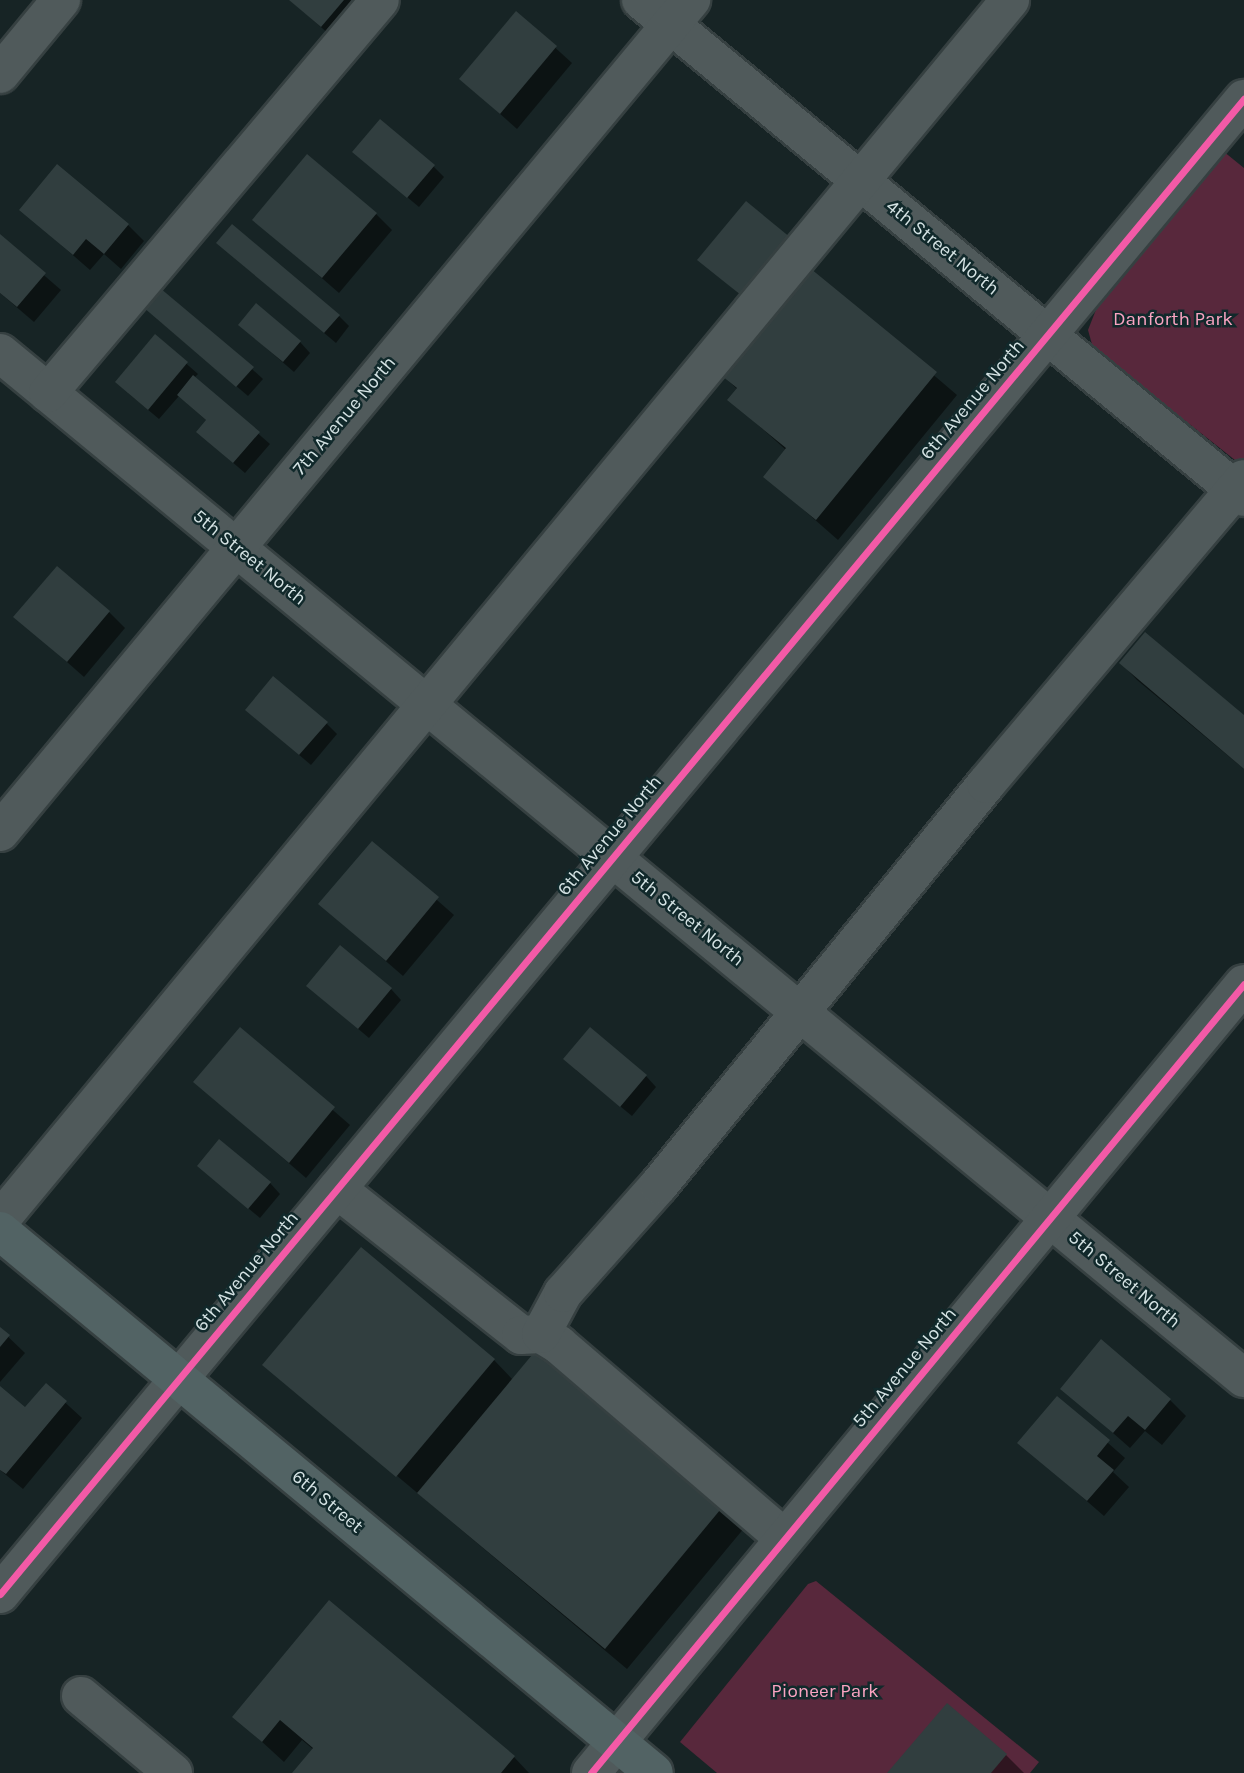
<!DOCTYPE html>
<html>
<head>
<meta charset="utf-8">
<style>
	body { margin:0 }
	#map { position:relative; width:1244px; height:1773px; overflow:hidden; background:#172425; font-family:Karla,sans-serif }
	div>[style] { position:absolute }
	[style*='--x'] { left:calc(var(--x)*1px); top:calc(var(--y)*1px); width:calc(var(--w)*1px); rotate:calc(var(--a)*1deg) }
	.green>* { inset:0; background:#58283c }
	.shadow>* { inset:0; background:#0007 }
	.building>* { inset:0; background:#313e3f }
	.roads { filter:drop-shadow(2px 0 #364041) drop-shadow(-2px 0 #364041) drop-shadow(0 2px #364041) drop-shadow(0 -2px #364041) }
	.minor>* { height:38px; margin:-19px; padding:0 19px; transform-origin:19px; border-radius:19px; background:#505a5b }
	.major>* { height:38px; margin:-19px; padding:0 19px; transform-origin:19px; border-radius:19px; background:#526364 }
	.cycleway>* { height:7px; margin:-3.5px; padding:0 3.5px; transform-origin:3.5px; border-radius:3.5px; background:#f35aa7 }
	span { translate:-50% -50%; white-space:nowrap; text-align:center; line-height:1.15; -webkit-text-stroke:5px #11292b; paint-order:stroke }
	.street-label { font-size:19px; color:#d5e3e4 }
	.park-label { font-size:19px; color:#fba4c2 }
</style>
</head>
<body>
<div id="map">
	<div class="green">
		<div style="clip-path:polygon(1223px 151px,1244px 168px,1244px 462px,1240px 464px,1093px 348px,1088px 330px,1101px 297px)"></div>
		<div style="clip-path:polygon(816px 1581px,1039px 1762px,1030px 1773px,717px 1773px,680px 1742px,808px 1584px)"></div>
	</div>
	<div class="shadow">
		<div style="clip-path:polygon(290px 0,374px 0,338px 42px)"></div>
		<div style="clip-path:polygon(517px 13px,572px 63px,517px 129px,461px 79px)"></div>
		<div style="clip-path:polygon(365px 162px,433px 166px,444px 177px,419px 207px)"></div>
		<div style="clip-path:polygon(746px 203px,759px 311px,700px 260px)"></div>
		<div style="clip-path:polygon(21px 210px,128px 225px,144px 241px,121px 269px,104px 254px,90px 270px)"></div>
		<div style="clip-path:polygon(376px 214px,392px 230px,339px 293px,255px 220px)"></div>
		<div style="clip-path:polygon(0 237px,61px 290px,34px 322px,0 293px)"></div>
		<div style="clip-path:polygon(229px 253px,339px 316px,349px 326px,336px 343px)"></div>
		<div style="clip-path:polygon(806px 266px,957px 395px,838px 540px,765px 476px,786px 450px,730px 400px,738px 390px,719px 372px)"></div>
		<div style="clip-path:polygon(156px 318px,252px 369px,263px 379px,248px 396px)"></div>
		<div style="clip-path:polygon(251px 335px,300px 342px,310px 353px,294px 372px)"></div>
		<div style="clip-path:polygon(156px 337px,198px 374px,194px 378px,270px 444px,245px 473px,209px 442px,207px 421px,179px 396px,159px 419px,128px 393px)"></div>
		<div style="clip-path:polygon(109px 612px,125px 628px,84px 677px,16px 617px)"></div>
		<div style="clip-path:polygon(1121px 663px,1244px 718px,1244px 769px,1137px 680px)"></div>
		<div style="clip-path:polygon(258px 720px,326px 723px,337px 734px,311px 765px)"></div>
		<div style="clip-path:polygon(372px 843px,454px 915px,403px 976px,320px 904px)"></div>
		<div style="clip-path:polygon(391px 989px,401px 1000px,369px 1038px,319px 996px)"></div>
		<div style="clip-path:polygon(240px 1029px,350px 1125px,306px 1178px,195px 1082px)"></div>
		<div style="clip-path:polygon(576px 1070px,646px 1076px,656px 1087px,632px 1116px)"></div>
		<div style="clip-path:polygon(210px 1176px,270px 1183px,280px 1194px,260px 1218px)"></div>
		<div style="clip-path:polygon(0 1329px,25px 1353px,0 1382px)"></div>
		<div style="clip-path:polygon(537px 1351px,745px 1527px,627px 1669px,265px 1365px,494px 1360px,513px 1380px)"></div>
		<div style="clip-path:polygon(46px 1385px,82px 1418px,23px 1489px,0 1470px,0 1388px,25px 1410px)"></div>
		<div style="clip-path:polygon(1062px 1388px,1170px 1400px,1186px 1416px,1162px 1445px,1145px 1431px,1130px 1448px)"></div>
		<div style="clip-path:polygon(1057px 1398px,1125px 1458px,1113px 1472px,1129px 1487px,1104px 1516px,1020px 1443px)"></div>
		<div style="clip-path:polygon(329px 1603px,514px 1757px,529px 1773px,294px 1773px,314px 1750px,302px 1740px,284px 1762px,234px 1716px)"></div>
		<div style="clip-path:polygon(1006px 1755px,1024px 1773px,890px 1773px)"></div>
	</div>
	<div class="building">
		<div style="clip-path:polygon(289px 0,344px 0,321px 27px)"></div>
		<div style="clip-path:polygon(516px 11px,557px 46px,500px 114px,459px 79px)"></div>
		<div style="clip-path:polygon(380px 119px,435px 165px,407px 198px,352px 152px)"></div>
		<div style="clip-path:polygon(307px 154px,377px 213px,322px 278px,252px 220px)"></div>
		<div style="clip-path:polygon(57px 164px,129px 224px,104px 254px,86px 239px,73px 255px,19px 210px)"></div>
		<div style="clip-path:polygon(746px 201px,791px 238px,742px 296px,697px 260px)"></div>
		<div style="clip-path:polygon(232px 224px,340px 315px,324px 333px,216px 243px)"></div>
		<div style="clip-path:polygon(0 234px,46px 273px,17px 307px,0 293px)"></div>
		<div style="clip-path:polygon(805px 264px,937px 372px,816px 520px,763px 477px,786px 448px,727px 400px,737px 388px,717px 372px)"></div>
		<div style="clip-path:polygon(160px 288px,254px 367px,236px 387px,143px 307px)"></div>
		<div style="clip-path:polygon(256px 303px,301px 341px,283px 362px,238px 325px)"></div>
		<div style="clip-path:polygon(155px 334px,188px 362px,148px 410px,115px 382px)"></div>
		<div style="clip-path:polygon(193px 375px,260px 432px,233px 463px,196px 432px,206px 420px,177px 395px)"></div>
		<div style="clip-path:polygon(57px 566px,110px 611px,67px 662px,13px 617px)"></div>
		<div style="clip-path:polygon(1145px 632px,1244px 715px,1244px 769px,1119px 663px)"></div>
		<div style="clip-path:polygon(273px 676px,328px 722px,299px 755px,245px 710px)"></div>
		<div style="clip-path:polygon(372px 841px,439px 897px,386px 961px,318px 904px)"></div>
		<div style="clip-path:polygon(340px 945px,392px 988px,358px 1029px,306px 986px)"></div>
		<div style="clip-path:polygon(240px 1027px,335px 1107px,289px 1163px,193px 1082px)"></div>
		<div style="clip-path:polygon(590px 1027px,647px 1075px,620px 1107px,563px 1059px)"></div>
		<div style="clip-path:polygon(219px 1139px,271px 1182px,248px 1209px,197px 1166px)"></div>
		<div style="clip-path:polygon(361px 1247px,495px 1359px,396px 1477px,262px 1365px)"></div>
		<div style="clip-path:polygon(0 1327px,10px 1335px,0 1347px)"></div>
		<div style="clip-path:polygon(1101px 1339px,1171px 1399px,1145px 1430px,1128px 1416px,1113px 1433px,1060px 1389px)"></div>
		<div style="clip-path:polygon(537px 1349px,725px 1504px,605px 1649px,417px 1493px)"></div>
		<div style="clip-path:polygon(46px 1383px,67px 1401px,6px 1474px,0 1470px,0 1386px,25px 1407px)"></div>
		<div style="clip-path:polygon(1057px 1396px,1110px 1440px,1097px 1456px,1114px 1470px,1087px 1501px,1017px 1443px)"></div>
		<div style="clip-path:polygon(329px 1600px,515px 1756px,501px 1773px,292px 1773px,313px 1748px,280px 1720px,262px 1742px,232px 1717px)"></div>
		<div style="clip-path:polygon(947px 1703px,1007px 1754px,991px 1773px,887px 1773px)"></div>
	</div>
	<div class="roads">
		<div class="minor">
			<div style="--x:641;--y:0;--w:781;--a:39.5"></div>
			<div style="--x:0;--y:74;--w:96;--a:-50.5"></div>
			<div style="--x:0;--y:353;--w:1612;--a:39.49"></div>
			<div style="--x:48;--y:393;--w:514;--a:-49.81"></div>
			<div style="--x:0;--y:832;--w:1082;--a:-50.29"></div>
			<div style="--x:337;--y:1189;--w:235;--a:38.4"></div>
			<div style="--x:521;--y:1335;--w:20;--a:-3"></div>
			<div style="--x:541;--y:1334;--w:21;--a:31"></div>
			<div style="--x:559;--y:1345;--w:296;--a:40.6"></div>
			<div style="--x:0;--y:1220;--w:1584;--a:-50.38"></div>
			<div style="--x:541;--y:1334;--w:47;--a:-61.8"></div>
			<div style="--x:563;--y:1293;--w:144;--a:-48.4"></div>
			<div style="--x:659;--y:1185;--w:517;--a:-50.8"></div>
			<div style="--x:986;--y:784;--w:399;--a:-49.8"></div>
			<div style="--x:0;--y:1594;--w:1945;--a:-50.24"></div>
			<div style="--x:81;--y:1696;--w:120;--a:39.9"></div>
			<div style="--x:591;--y:1773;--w:1024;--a:-50.39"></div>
		</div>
		<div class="major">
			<div style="--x:0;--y:1231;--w:849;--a:39.65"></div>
		</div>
	</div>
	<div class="cycleway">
		<div style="--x:0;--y:1594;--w:1945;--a:-50.24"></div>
		<div style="--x:591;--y:1773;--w:1024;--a:-50.39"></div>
	</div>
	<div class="street-label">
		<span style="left:942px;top:248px;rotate:39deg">4th Street North</span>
		<span style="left:973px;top:400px;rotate:-50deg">6th Avenue North</span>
		<span style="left:345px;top:416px;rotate:-50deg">7th Avenue North</span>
		<span style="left:249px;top:558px;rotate:39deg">5th Street North</span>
		<span style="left:610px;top:836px;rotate:-50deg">6th Avenue North</span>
		<span style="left:687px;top:919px;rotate:39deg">5th Street North</span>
		<span style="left:247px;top:1272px;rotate:-50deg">6th Avenue North</span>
		<span style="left:1124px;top:1280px;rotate:40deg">5th Street North</span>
		<span style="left:905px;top:1368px;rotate:-50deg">5th Avenue North</span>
		<span style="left:327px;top:1502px;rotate:40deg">6th Street</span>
	</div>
	<div class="park-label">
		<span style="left:1173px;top:320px">Danforth Park</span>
		<span style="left:825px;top:1692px">Pioneer Park</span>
	</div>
</div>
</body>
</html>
